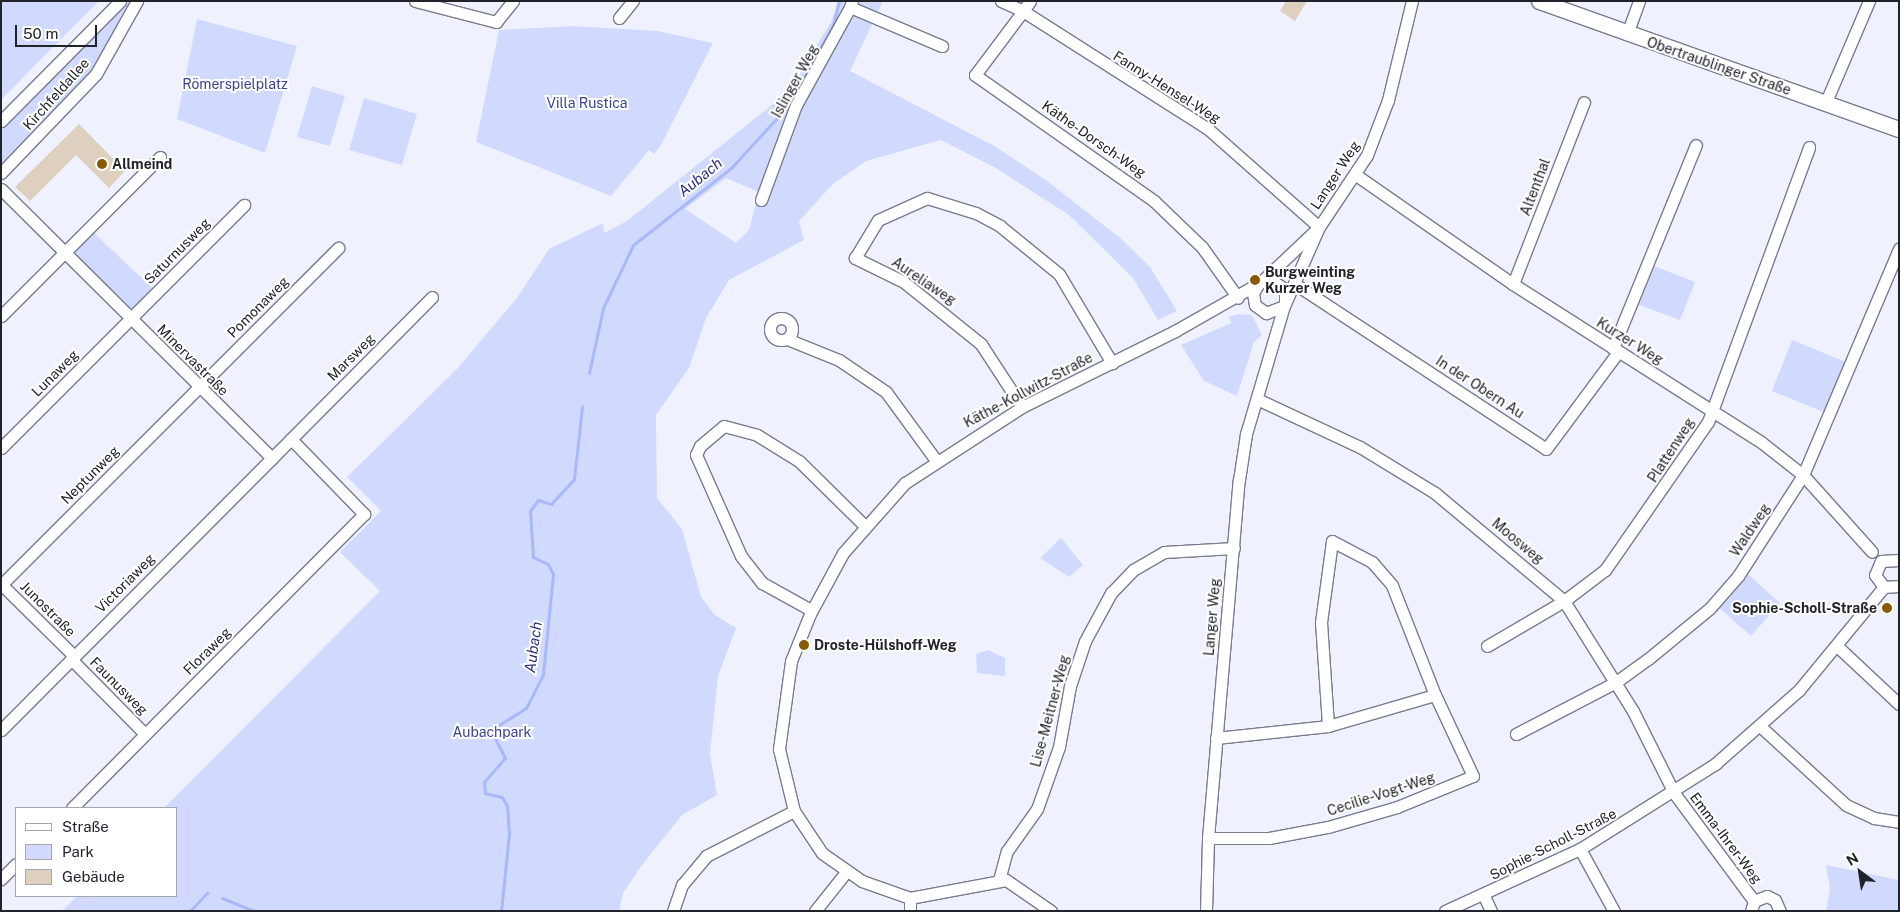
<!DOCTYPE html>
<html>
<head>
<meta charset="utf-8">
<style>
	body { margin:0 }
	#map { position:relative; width:1900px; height:912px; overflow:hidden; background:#eff2fe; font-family:"Public Sans",sans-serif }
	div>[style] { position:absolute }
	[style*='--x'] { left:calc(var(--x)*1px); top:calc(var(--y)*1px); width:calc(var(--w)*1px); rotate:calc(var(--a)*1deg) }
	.green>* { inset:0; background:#d1dafe }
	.stream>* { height:3px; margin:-1.5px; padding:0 1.5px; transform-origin:1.5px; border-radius:1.5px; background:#aab8f9 }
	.building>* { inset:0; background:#ddd0bf }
	.roads { filter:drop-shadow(1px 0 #787c8e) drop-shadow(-1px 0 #787c8e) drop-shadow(0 1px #787c8e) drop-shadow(0 -1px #787c8e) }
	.minor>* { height:11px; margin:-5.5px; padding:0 5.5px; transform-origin:5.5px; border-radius:5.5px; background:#fff }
	.minor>.ring { margin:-5.5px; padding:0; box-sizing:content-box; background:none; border:11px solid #fff; border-radius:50% }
	.tertiary>* { height:15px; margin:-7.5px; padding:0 7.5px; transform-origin:7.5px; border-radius:7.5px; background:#fff }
	.dots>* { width:14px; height:14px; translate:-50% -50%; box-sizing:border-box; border:2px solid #fff; border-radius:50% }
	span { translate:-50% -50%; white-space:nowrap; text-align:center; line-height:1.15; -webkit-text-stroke:4px #fff; paint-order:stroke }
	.street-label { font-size:14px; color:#21232a }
	.park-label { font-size:14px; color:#3c4490 }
	.poi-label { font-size:14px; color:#21232a; font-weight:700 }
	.left { translate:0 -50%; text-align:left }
	.right { translate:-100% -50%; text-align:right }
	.water-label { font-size:15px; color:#2a2f78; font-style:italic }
	.frame { position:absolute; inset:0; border:2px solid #21232a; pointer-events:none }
	.legend { position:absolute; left:15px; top:807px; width:162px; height:90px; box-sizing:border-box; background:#fff; border:1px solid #a6a7aa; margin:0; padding:6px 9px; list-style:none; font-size:15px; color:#21232a }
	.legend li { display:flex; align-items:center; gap:10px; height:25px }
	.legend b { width:25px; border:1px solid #a6a7aa }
	.north { position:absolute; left:1835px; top:847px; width:50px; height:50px; -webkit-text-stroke:4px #fff; paint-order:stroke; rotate:329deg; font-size:14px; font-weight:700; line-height:20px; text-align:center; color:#21232a }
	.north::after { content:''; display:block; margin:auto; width:18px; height:22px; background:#21232a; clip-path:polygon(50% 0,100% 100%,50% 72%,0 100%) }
	.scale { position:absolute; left:15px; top:25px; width:82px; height:22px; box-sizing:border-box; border:2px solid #21232a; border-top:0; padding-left:6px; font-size:15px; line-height:18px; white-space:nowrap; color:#21232a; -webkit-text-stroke:4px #fff; paint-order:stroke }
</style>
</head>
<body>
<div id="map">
	<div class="green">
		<div style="clip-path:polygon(1px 1px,99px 1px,1px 100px)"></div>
		<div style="clip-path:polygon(evenodd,838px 1px,883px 1px,850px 71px,996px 147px,1047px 181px,1120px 238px,1150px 267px,1177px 311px,1158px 320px,1133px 278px,1069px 215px,996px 168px,941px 140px,866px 161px,833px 184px,799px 221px,804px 240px,729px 280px,706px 318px,689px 368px,656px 415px,657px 498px,682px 529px,701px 597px,715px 615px,736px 628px,718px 676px,710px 754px,717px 795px,682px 815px,642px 865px,623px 893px,619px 911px,62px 911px,77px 896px,176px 896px,176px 808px,164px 808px,380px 591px,340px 552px,381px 511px,347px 477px,456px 370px,517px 298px,549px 249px,603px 223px,604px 233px,627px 221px,788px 92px,831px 22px,838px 1px,726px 178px,759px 192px,749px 230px,736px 243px,685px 209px,726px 178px)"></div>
		<div style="clip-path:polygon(125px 2px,131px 3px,97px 65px,1px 166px,1px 126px)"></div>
		<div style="clip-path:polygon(197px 19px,297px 46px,265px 153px,177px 119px)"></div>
		<div style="clip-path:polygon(573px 26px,657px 31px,713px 43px,661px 145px,654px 154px,649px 150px,611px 196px,476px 142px,499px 30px)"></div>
		<div style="clip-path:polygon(312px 86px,345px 96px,330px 146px,297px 137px)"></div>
		<div style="clip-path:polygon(364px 98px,417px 114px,402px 165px,349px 150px)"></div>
		<div style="clip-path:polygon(92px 231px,153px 289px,134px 308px,127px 307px,76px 255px,75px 249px)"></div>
		<div style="clip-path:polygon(1654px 266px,1695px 282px,1680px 320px,1639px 305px)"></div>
		<div style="clip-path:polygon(1238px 314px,1252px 315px,1262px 335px,1254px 342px,1237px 396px,1204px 381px,1181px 345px,1231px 323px,1229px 317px)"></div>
		<div style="clip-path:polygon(1792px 340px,1846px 362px,1826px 413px,1772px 391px)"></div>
		<div style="clip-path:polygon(1061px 538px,1083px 565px,1069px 577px,1040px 558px)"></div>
		<div style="clip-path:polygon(1748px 574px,1780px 603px,1751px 636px,1718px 607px)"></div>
		<div style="clip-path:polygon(988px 650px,1005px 658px,1005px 676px,977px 673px,976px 654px)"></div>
		<div style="clip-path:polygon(1826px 865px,1899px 880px,1899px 911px,1826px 911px,1830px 890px)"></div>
	</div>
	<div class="stream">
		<div style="--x:589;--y:373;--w:66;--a:-77.8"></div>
		<div style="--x:603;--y:308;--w:70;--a:-64.5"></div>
		<div style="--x:633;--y:245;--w:125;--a:-38.2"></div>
		<div style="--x:731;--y:168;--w:68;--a:-47.4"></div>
		<div style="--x:777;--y:118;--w:48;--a:-56"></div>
		<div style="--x:804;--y:78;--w:60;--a:-61.3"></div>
		<div style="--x:833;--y:25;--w:25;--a:-76"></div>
		<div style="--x:222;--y:898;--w:35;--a:22"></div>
		<div style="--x:190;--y:911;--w:25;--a:-47"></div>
		<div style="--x:501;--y:911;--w:78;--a:-84.1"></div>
		<div style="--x:509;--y:833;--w:27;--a:-94"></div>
		<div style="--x:507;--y:806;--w:10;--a:-119"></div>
		<div style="--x:502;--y:797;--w:17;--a:-167"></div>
		<div style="--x:485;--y:793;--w:11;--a:-95"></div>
		<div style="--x:484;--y:782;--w:32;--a:-49"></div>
		<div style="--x:505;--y:758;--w:31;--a:-117"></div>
		<div style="--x:491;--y:730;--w:41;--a:-32.2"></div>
		<div style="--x:526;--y:708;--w:38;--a:-63"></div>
		<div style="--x:543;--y:674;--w:100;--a:-84.3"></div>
		<div style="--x:553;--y:574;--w:11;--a:-117"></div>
		<div style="--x:548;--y:564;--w:17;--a:-155"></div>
		<div style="--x:533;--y:557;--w:46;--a:-93.7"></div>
		<div style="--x:530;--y:511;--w:14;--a:-54"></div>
		<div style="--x:538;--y:500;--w:14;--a:17"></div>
		<div style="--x:551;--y:504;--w:34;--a:-47"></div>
		<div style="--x:574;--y:479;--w:73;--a:-83.7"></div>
	</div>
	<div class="building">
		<div style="clip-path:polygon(1286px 1px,1307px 1px,1295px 21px,1280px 11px)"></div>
		<div style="clip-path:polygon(79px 124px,125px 171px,109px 188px,76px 155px,30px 201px,15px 187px)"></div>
	</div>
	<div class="roads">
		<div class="minor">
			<div style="--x:415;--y:1;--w:84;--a:14.5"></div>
			<div style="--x:496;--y:22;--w:27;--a:-51"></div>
			<div style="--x:852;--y:1;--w:6;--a:108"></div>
			<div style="--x:850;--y:7;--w:100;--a:23"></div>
			<div style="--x:1001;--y:1;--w:24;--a:24"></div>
			<div style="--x:1023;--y:11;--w:80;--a:126.9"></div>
			<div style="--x:975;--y:75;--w:219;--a:35.1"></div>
			<div style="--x:1154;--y:201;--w:66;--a:43.8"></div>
			<div style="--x:1202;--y:247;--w:62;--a:54.8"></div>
			<div style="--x:1030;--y:1;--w:12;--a:125"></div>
			<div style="--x:1023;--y:11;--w:218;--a:32.5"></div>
			<div style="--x:1207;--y:128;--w:149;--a:41.5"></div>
			<div style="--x:619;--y:18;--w:22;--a:-51"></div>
			<div style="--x:1627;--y:34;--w:35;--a:-70"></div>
			<div style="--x:1825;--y:104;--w:112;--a:-66.9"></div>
			<div style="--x:1;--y:121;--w:169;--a:-45.2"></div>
			<div style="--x:1;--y:173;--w:137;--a:-46.2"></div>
			<div style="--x:96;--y:74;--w:84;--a:-60.7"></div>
			<div style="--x:1356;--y:175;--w:191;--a:34.8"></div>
			<div style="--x:1513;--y:284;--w:294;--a:32.5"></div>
			<div style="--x:1761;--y:442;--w:53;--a:38.2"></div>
			<div style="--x:1803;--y:475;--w:103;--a:48.1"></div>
			<div style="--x:1;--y:189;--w:382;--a:44.8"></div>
			<div style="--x:272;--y:458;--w:27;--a:-45"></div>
			<div style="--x:291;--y:439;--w:105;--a:45.8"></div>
			<div style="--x:364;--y:514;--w:414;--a:134.8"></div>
			<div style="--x:761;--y:200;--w:101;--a:-69.8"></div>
			<div style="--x:796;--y:105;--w:112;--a:-61.1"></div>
			<div style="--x:1262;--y:281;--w:79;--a:-43.5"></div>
			<div style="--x:1295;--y:284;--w:300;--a:33.3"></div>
			<div style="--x:1546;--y:449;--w:121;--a:-53.4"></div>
			<div style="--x:1513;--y:284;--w:195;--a:-68.7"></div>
			<div style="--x:1285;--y:301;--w:12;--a:-90"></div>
			<div style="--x:1285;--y:289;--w:17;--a:-147"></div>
			<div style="--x:1271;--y:280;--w:12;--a:166"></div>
			<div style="--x:1259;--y:283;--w:12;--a:121"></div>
			<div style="--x:1253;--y:293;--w:12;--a:81"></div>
			<div style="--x:1255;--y:305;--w:14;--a:36"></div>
			<div style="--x:1266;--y:313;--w:19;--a:-21"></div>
			<div style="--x:1284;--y:306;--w:86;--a:-66.1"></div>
			<div style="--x:1319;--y:227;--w:87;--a:-56.3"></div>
			<div style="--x:1367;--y:155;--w:59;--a:-69.1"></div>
			<div style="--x:1388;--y:100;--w:102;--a:-76.4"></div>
			<div style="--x:1;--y:316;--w:225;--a:-45"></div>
			<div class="ring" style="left:770px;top:318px;width:11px;height:11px"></div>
			<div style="--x:787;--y:339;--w:56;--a:22"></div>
			<div style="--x:839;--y:360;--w:57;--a:34.2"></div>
			<div style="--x:886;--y:392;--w:83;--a:53.8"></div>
			<div style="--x:1613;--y:348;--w:219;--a:-67.8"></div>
			<div style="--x:1257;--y:399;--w:114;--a:25"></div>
			<div style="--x:1360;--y:447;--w:88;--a:31.5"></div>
			<div style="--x:1435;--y:493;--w:168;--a:39.9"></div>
			<div style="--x:1564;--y:601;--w:130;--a:57.9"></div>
			<div style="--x:1633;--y:711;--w:92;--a:63.4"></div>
			<div style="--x:1674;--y:793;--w:134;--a:53.5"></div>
			<div style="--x:1022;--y:407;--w:75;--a:-123.1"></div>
			<div style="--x:981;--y:344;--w:99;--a:-141.2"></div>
			<div style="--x:904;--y:282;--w:55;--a:-153.9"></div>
			<div style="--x:855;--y:258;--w:44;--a:-58.8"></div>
			<div style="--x:878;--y:220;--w:54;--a:-24.2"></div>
			<div style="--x:927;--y:198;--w:51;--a:17"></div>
			<div style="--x:976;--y:213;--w:27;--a:28"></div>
			<div style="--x:1000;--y:226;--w:76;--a:39.1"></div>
			<div style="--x:1059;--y:274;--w:104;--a:59.2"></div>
			<div style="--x:291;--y:439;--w:200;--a:-45.2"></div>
			<div style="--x:1;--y:448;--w:344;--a:-45"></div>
			<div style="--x:1899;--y:560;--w:18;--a:177"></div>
			<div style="--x:1881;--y:561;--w:15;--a:113"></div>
			<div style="--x:1875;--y:575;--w:15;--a:53"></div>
			<div style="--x:1884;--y:587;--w:15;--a:-4"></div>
			<div style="--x:1;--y:584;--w:103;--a:44.6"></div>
			<div style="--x:1;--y:585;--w:477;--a:-45"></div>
			<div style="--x:811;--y:610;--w:56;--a:-151.1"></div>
			<div style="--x:762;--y:583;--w:34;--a:-128"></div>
			<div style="--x:741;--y:556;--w:111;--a:-114"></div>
			<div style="--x:696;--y:455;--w:10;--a:-66"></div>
			<div style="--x:700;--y:446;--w:31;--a:-40"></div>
			<div style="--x:724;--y:426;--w:34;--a:15"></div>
			<div style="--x:757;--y:435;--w:49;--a:31.8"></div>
			<div style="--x:799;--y:461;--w:91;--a:44.6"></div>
			<div style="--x:1487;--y:646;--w:89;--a:-30.3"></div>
			<div style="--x:1564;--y:601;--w:51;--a:-37.1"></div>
			<div style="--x:1605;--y:570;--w:180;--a:-55.2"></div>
			<div style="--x:1708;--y:422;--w:293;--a:-69.8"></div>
			<div style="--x:1838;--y:647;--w:83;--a:43.1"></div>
			<div style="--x:71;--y:659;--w:105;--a:45.4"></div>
			<div style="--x:1761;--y:727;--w:115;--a:42.5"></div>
			<div style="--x:1846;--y:805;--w:31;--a:25"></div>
			<div style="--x:1874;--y:818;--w:25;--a:9"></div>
			<div style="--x:1;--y:730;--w:384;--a:-45.1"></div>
			<div style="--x:1516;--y:734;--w:113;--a:-27.5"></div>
			<div style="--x:1616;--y:682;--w:39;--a:-36"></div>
			<div style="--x:1648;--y:659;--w:80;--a:-39.4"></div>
			<div style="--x:1710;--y:608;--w:43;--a:-48.8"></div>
			<div style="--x:1738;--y:576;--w:120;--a:-57.2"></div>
			<div style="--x:1803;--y:475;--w:246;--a:-67"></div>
			<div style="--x:1216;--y:738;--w:113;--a:-6.1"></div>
			<div style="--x:1328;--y:726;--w:111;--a:-16.2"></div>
			<div style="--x:1208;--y:838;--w:61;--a:0"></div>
			<div style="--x:1269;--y:838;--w:60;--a:-10.6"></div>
			<div style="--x:1328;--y:827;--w:72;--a:-16.2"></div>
			<div style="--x:1397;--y:807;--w:82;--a:-22.2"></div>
			<div style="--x:1473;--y:776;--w:89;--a:-115.1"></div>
			<div style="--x:1435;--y:695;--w:118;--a:-111.4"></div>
			<div style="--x:1392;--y:585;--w:30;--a:-131"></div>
			<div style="--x:1372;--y:562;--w:45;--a:-152.3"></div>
			<div style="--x:1332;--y:541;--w:82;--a:97.7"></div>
			<div style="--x:1321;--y:622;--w:104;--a:86.1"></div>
			<div style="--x:1580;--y:849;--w:71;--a:61.3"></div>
			<div style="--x:1;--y:879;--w:21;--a:-45"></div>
			<div style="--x:999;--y:880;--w:30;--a:-75"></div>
			<div style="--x:1007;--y:851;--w:52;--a:-54.5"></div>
			<div style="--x:1037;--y:809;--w:66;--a:-70.5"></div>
			<div style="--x:1059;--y:747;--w:62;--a:-79.8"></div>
			<div style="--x:1070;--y:686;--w:47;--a:-71.6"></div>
			<div style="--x:1085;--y:641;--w:55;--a:-61.6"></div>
			<div style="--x:1111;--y:593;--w:32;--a:-46"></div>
			<div style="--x:1133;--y:570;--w:36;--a:-30"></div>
			<div style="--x:1164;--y:552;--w:70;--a:-3.3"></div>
			<div style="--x:1484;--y:896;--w:17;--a:65"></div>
			<div style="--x:673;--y:911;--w:28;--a:-71"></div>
			<div style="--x:682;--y:885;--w:38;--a:-50"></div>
			<div style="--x:706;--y:856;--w:99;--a:-27.1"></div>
			<div style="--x:815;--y:911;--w:50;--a:-51.5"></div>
			<div style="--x:910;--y:911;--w:13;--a:-90"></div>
			<div style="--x:1051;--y:911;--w:55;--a:-145.4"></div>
			<div style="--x:1006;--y:880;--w:98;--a:169.4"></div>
			<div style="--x:910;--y:898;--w:51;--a:-160.5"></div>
			<div style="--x:862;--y:881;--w:49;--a:-145"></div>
			<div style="--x:822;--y:853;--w:50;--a:-123.7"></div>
			<div style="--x:794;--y:811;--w:64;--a:-103.6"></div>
			<div style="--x:779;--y:749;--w:89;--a:-82.2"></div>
			<div style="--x:791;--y:661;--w:51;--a:-68"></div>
			<div style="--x:810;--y:614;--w:69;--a:-61.6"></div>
			<div style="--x:843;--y:553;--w:94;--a:-48.5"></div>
			<div style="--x:905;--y:483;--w:140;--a:-33"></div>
			<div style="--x:1022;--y:407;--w:171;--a:-26.4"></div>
			<div style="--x:1175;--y:331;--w:97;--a:-29.7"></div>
			<div style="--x:1206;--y:911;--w:73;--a:-88.4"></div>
			<div style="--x:1208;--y:838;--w:359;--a:-85.1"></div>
			<div style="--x:1239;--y:480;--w:47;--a:-81.3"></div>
			<div style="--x:1246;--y:434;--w:134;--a:-73.5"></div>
			<div style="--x:1445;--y:911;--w:149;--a:-24.7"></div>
			<div style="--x:1580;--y:849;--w:160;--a:-32.2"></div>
			<div style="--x:1715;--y:764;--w:112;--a:-41.4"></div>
			<div style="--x:1799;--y:690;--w:134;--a:-50.5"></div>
			<div style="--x:1751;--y:911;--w:10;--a:-73"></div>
			<div style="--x:1754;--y:901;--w:14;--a:-21"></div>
			<div style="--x:1767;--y:896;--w:9;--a:27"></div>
			<div style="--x:1775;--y:900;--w:12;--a:66"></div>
		</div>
		<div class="tertiary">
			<div style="--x:1539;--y:1;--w:382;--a:19.6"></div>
		</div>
	</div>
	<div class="dots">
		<div style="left:102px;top:164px;background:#895b00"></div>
		<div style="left:1255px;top:280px;background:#895b00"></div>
		<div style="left:1887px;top:608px;background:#895b00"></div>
		<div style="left:804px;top:645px;background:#895b00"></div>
	</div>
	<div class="street-label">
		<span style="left:1719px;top:66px;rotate:19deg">Obertraublinger Straße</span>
		<span style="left:795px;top:81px;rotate:-61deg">Islinger Weg</span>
		<span style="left:1167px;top:87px;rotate:32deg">Fanny-Hensel-Weg</span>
		<span style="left:56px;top:94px;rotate:-48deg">Kirchfeldallee</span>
		<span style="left:1094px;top:139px;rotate:35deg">Käthe-Dorsch-Weg</span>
		<span style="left:1335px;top:175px;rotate:-57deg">Langer Weg</span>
		<span style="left:1535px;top:187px;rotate:-69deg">Altenthal</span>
		<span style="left:177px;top:251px;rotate:-45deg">Saturnusweg</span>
		<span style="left:924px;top:281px;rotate:34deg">Aureliaweg</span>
		<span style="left:258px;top:307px;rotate:-45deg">Pomonaweg</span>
		<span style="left:1630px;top:341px;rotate:32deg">Kurzer Weg</span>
		<span style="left:351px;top:357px;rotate:-45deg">Marsweg</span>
		<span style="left:193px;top:360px;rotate:45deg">Minervastraße</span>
		<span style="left:55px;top:373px;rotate:-45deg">Lunaweg</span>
		<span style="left:1480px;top:387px;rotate:33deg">In der Obern Au</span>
		<span style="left:1028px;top:390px;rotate:-28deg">Käthe-Kollwitz-Straße</span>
		<span style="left:1671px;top:450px;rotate:-57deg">Plattenweg</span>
		<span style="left:90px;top:475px;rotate:-45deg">Neptunweg</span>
		<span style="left:1750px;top:530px;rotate:-56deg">Waldweg</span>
		<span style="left:1518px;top:541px;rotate:40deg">Moosweg</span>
		<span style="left:125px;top:583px;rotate:-45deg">Victoriaweg</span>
		<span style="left:48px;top:609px;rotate:45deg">Junostraße</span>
		<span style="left:1212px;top:617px;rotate:-85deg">Langer Weg</span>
		<span style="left:207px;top:651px;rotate:-45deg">Floraweg</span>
		<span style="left:119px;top:686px;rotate:45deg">Faunusweg</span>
		<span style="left:1050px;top:711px;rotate:-75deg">Lise-Meitner-Weg</span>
		<span style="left:1381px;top:794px;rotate:-18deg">Cecilie-Vogt-Weg</span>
		<span style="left:1726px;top:838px;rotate:53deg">Emma-Ihrer-Weg</span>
		<span style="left:1553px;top:844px;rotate:-27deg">Sophie-Scholl-Straße</span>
	</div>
	<div class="park-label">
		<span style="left:235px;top:84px">Römerspielplatz</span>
		<span style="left:587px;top:103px">Villa Rustica</span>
		<span style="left:492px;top:732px">Aubachpark</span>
	</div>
	<div class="poi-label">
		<span class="left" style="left:112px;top:164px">Allmeind</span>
		<span class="left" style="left:1265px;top:280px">Burgweinting<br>Kurzer Weg</span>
		<span class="right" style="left:1877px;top:608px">Sophie-Scholl-Straße</span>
		<span class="left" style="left:814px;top:645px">Droste-Hülshoff-Weg</span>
	</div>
	<div class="water-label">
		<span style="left:700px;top:177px;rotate:-39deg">Aubach</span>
		<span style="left:533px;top:647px;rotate:-82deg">Aubach</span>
	</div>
	<div class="frame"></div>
	<ul class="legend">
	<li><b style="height:6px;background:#fff"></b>Straße</li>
	<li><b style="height:14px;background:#d1dafe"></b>Park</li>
	<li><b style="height:14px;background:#ddd0bf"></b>Gebäude</li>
	</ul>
	<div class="north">N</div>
	<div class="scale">50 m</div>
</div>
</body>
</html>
